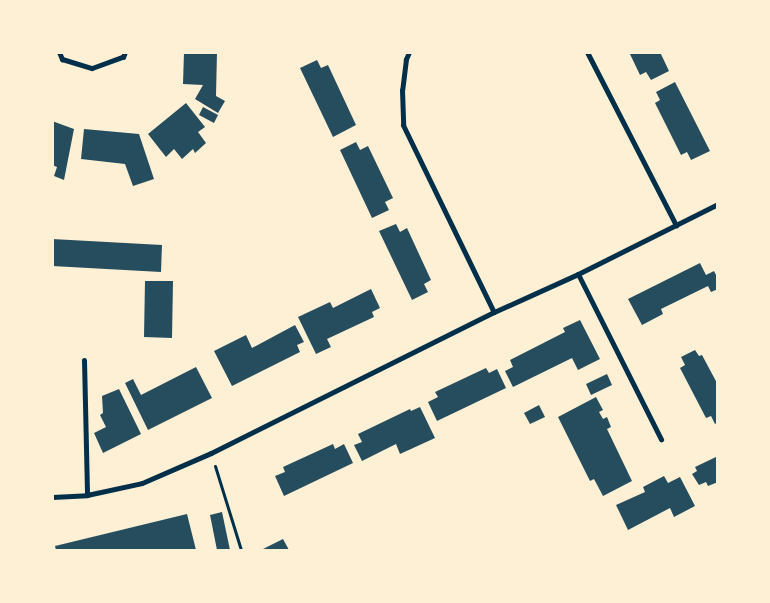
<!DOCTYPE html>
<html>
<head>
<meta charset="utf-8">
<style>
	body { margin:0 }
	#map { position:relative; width:770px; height:603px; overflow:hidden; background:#fdf0d5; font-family:"PT Sans",sans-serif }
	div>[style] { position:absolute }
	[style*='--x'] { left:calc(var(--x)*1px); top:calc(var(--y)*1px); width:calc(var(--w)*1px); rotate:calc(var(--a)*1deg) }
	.building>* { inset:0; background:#264d5e }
	.path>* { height:3px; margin:-1.5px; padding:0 1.5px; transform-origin:1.5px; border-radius:1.5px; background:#003049 }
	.minor>* { height:5px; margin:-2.5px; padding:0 2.5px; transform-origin:2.5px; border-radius:2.5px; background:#003049 }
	span { translate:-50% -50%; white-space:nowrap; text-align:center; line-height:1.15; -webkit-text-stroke:4px #fdf0d5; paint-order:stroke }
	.frame { position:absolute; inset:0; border:54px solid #fdf0d5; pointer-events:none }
</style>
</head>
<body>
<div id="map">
	<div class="building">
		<div style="clip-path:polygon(184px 52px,217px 52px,216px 96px,225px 101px,218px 113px,195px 99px,203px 85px,183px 84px)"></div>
		<div style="clip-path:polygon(629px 52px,660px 52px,669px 71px,651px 80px,646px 72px,640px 75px)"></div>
		<div style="clip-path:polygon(317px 60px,321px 68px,328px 65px,356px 125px,333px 137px,300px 68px)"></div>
		<div style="clip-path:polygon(675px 82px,710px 151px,691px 160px,687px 152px,681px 155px,655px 103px,660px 100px,656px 92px)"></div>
		<div style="clip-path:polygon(186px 103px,205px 127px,198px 132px,206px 143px,195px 153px,193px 149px,182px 159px,174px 149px,166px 157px,148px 134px)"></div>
		<div style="clip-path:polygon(203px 107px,218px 115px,214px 123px,199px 115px)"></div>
		<div style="clip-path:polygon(52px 121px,74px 129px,64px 180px,54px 176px,57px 167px,52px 165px)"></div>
		<div style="clip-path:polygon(84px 129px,139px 134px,154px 179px,133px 186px,125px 164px,81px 159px)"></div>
		<div style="clip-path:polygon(356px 142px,360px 150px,368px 146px,393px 198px,385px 202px,389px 210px,372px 218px,340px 150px)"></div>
		<div style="clip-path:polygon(396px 224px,400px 232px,407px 228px,431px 280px,424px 284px,428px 292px,412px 300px,379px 231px)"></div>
		<div style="clip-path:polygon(52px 239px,162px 245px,161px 272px,52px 266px)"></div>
		<div style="clip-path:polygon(700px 263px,706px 275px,714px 271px,718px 279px,718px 289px,711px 292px,708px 286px,661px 309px,663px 314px,642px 325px,628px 299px)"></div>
		<div style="clip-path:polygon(145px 281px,173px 281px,172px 338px,144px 337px)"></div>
		<div style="clip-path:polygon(371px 289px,380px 308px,372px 312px,374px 317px,327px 339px,331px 347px,316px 354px,298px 317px,330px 302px,333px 308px)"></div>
		<div style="clip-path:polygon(580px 320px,600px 359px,578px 370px,572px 358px,513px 387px,505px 371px,513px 367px,510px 360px,565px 332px,563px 328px)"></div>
		<div style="clip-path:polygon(295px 325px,304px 342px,297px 345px,300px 352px,232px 386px,214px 351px,246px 335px,252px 348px)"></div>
		<div style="clip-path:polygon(695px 350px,699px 356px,702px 355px,718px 385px,718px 422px,715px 424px,711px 416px,706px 418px,680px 368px,685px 365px,681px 357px)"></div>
		<div style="clip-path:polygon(196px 367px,212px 398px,148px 430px,125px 383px,133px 379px,141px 395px)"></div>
		<div style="clip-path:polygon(486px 368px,489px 373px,497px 369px,506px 388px,437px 421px,428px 402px,438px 397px,435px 392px)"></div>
		<div style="clip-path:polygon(607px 374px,612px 385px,591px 395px,586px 384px)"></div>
		<div style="clip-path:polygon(119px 389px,141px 434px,103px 453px,94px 433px,106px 427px,100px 415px,103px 413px,102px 396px)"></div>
		<div style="clip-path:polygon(596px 397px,603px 410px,599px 412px,603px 419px,607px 417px,611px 427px,607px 429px,632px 481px,603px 496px,594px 479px,590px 481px,558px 417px)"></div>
		<div style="clip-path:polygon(539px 405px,545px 417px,530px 424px,524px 413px)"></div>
		<div style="clip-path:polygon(420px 407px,435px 438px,400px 454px,396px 444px,362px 461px,354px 445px,362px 442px,358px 434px,410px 409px,411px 411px)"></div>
		<div style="clip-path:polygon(333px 444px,335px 449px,344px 444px,353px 463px,284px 496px,275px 476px,285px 472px,283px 467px)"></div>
		<div style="clip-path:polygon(718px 456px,718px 482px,708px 486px,706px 482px,699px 485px,692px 474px,697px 471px,695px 467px)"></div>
		<div style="clip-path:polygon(664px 476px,668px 483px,680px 477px,695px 506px,674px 517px,670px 508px,628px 530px,616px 505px,645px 492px,643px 487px)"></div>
		<div style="clip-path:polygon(222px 512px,230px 550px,217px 550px,210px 515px)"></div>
		<div style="clip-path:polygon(187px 514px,196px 550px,56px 550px,55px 546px)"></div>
		<div style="clip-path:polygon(283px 539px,289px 550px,261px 550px)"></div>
	</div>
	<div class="path">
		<div style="--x:215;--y:466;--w:88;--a:72.8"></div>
	</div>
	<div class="minor">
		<div style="--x:59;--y:52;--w:8;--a:67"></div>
		<div style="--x:62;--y:59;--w:31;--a:17"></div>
		<div style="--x:92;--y:68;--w:33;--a:-20"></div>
		<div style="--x:123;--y:57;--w:5;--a:-68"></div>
		<div style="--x:409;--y:52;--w:8;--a:113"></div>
		<div style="--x:406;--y:59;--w:31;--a:97"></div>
		<div style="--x:402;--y:90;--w:35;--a:88"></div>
		<div style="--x:403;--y:125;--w:208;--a:64.1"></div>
		<div style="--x:587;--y:52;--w:195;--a:62.8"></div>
		<div style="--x:578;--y:274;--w:185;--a:63.3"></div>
		<div style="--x:84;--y:360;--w:135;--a:88.7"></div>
		<div style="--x:52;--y:497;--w:35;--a:-3"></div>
		<div style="--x:87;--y:495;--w:56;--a:-12.3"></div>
		<div style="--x:142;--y:483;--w:75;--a:-23.5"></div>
		<div style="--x:211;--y:453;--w:316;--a:-26.5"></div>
		<div style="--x:494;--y:312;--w:92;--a:-24.3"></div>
		<div style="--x:578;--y:274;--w:157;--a:-26.6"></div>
	</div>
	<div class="frame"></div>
</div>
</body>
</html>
